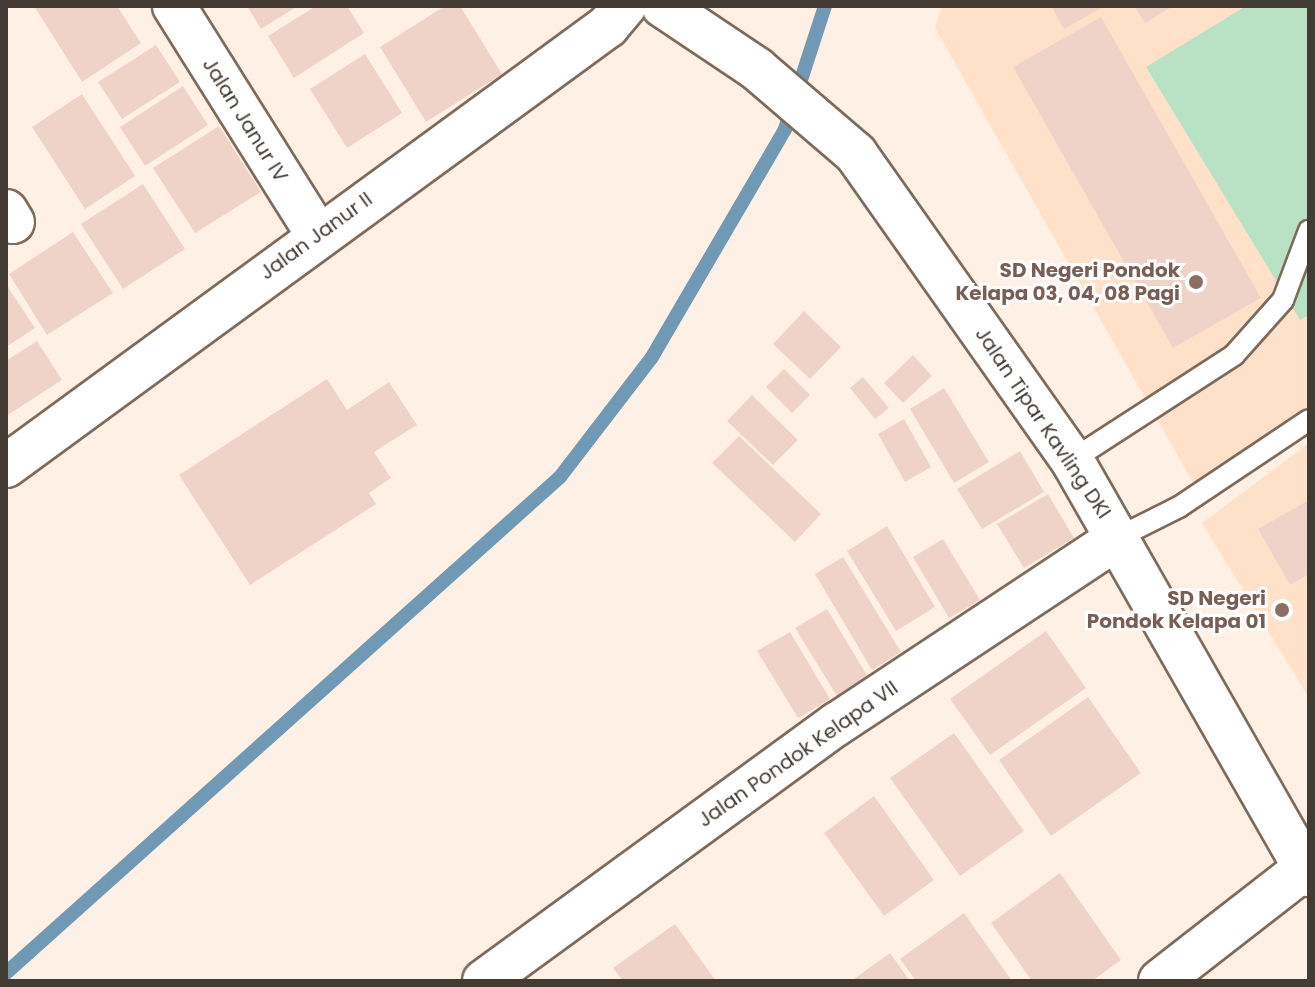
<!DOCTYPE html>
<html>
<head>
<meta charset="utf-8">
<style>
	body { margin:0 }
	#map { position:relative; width:1315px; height:987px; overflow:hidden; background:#fef0e5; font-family:Poppins,sans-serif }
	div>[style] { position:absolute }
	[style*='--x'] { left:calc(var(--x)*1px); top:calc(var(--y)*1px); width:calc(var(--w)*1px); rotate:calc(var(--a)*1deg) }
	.built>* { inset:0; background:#ffe1ca }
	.green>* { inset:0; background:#b8e2c3 }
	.stream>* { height:14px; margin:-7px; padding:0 7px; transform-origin:7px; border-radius:7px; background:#6f99b5 }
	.building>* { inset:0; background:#efd3c9 }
	.roads { filter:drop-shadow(2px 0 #7e6b5b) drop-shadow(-2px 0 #7e6b5b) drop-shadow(0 2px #7e6b5b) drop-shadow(0 -2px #7e6b5b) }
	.service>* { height:20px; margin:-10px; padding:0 10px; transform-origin:10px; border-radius:10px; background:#fff }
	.minor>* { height:42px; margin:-21px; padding:0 21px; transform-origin:21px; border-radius:21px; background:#fff }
	.dots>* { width:22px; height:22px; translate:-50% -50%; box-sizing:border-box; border:4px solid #fff; border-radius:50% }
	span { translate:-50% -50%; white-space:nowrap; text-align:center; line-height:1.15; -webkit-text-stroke:6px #fff; paint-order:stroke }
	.street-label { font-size:20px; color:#433b33 }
	.education-label { font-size:20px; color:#785e54; font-weight:700 }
	.right { translate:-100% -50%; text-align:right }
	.frame { position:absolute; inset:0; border:8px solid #433b33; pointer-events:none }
</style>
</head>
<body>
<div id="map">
	<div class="built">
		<div style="clip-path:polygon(942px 6px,1309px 6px,1309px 407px,1195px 486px,935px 28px)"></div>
		<div style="clip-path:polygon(1309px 443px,1309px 698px,1202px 523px)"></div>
	</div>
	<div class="green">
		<div style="clip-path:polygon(1246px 6px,1309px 6px,1309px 315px,1300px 320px,1146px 67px)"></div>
	</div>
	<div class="stream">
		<div style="--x:6;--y:973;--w:744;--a:-41.84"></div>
		<div style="--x:560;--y:477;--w:151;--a:-52.5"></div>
		<div style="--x:652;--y:357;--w:264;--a:-59.7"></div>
		<div style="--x:785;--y:129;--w:129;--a:-72"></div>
	</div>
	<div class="building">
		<div style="clip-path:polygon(34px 6px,117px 6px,141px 43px,82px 82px)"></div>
		<div style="clip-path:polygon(247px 6px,298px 6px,261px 29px)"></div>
		<div style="clip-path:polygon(316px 6px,347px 6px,364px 33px,294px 78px,268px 36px)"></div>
		<div style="clip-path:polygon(445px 6px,460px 6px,502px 74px,426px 122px,380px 47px)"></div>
		<div style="clip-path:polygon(1051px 6px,1105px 6px,1064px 29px)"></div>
		<div style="clip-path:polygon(1134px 6px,1173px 6px,1145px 23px)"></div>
		<div style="clip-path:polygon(1101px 17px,1261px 298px,1173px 348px,1013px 67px)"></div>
		<div style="clip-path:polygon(156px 45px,180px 82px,122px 119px,98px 82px)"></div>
		<div style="clip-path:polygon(365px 54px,402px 113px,347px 148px,310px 89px)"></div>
		<div style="clip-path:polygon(183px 86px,208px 125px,145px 166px,120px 127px)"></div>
		<div style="clip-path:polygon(82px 94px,135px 176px,85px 209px,32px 127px)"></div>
		<div style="clip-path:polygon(219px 126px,261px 192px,195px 233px,153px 168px)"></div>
		<div style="clip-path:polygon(143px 184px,185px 249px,123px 289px,81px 224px)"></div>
		<div style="clip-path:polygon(73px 232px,113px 293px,47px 335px,9px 274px)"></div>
		<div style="clip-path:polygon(6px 284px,35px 328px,6px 347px)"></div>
		<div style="clip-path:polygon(804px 311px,841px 347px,810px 379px,773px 344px)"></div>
		<div style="clip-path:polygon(37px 341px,62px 380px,6px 416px,6px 361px)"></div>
		<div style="clip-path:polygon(913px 355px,932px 376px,903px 403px,884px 383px)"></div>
		<div style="clip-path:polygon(784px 369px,810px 395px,792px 413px,766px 387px)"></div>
		<div style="clip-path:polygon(863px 377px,889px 408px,875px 419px,850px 388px)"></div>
		<div style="clip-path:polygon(327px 379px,347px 410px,389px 382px,417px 425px,374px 452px,391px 478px,369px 493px,376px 504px,250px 585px,179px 475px)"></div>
		<div style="clip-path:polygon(944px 388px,989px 462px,954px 483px,910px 409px)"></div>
		<div style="clip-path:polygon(752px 395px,798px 440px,773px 465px,727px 421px)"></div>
		<div style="clip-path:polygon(904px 419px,931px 467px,905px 482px,878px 434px)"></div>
		<div style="clip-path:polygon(739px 436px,821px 514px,795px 542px,712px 463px)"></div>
		<div style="clip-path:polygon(1020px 451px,1044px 492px,982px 529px,957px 489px)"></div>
		<div style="clip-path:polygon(1048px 494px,1074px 538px,1024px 568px,997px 524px)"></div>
		<div style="clip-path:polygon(1309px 500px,1309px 574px,1290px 585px,1258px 529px)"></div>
		<div style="clip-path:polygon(887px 526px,935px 607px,896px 631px,847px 551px)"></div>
		<div style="clip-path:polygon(943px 539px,980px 600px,949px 618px,913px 557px)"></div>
		<div style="clip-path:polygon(843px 557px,901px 652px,872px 670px,815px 574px)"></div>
		<div style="clip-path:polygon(827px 609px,868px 677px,837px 696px,795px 628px)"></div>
		<div style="clip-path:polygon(1046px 631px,1086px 688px,990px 755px,950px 699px)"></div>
		<div style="clip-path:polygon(790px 632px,830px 699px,798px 718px,757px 651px)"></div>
		<div style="clip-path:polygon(1088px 697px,1141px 773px,1051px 836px,999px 760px)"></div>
		<div style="clip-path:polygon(954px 733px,1024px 831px,960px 876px,890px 778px)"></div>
		<div style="clip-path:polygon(874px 796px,934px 880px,884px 916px,824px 833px)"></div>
		<div style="clip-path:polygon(1060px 873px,1121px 960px,1092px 981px,1032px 981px,991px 923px)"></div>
		<div style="clip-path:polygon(964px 913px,1012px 981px,916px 981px,900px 959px)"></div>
		<div style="clip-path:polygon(675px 924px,716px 981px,623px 981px,613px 968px)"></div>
		<div style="clip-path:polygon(890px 953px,910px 981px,851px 981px)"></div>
	</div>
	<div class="roads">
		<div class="service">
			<div style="--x:1072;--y:460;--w:193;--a:-32.9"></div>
			<div style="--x:1234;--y:355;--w:74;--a:-48.3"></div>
			<div style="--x:1283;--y:300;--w:74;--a:-69.4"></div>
			<div style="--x:1119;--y:537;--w:67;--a:-26.6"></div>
			<div style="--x:1179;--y:507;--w:156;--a:-33.8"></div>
		</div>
		<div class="minor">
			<div style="--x:174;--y:6;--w:269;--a:57.9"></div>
			<div style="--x:663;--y:6;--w:113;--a:33.8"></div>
			<div style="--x:757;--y:69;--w:130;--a:40.6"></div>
			<div style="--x:856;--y:154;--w:375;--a:54.8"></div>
			<div style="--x:1072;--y:460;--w:478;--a:60.3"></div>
			<div style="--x:6;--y:211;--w:13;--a:58"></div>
			<div style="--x:6;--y:466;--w:746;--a:-36.16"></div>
			<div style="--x:608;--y:26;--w:26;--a:-50"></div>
			<div style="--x:484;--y:981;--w:437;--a:-36.1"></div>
			<div style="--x:837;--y:724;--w:338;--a:-33.5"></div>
			<div style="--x:1160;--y:981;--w:184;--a:-37.9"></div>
		</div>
	</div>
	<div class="dots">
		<div style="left:1196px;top:282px;background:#8d6e63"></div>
		<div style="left:1282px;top:610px;background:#8d6e63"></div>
	</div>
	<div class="street-label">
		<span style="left:245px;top:120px;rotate:58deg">Jalan Janur IV</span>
		<span style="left:316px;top:236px;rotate:-36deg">Jalan Janur II</span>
		<span style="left:1043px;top:423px;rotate:56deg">Jalan Tipar Kavling DKI</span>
		<span style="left:798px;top:754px;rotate:-35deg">Jalan Pondok Kelapa VII</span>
	</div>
	<div class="education-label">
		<span class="right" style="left:1180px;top:282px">SD Negeri Pondok<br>Kelapa 03, 04, 08 Pagi</span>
		<span class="right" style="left:1266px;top:610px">SD Negeri<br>Pondok Kelapa 01</span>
	</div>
	<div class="frame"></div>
</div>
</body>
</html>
